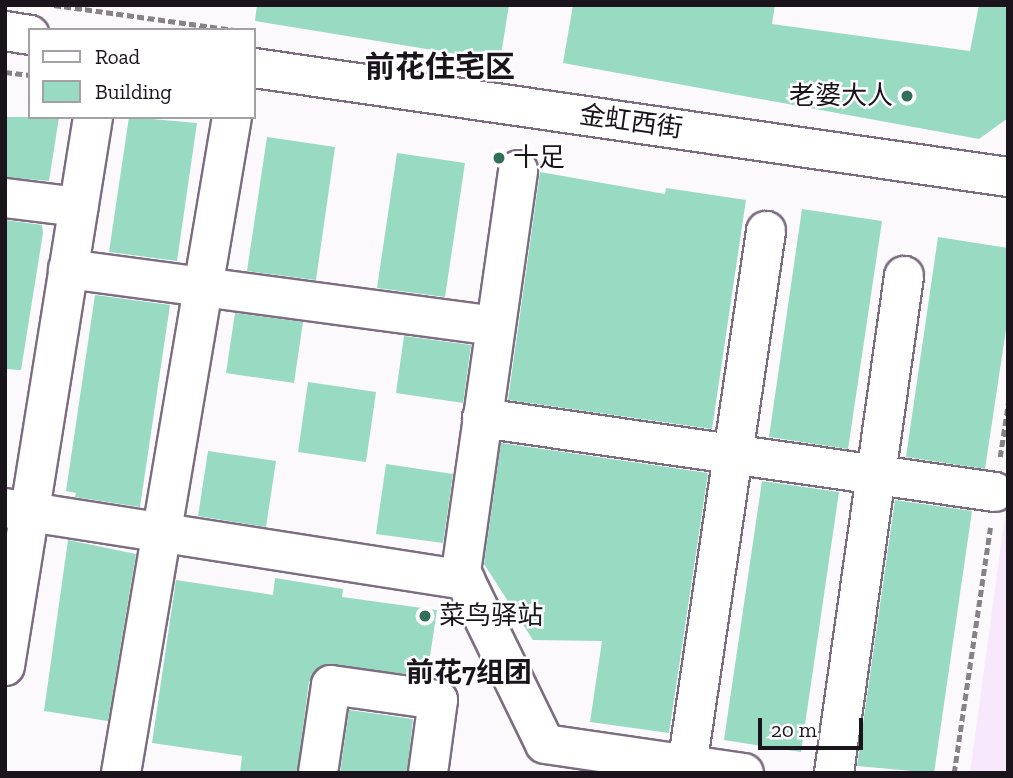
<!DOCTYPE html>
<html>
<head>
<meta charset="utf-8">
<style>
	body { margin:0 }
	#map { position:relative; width:1013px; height:778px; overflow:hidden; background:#fcf9fd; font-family:"Zilla Slab","Noto Sans SC",serif }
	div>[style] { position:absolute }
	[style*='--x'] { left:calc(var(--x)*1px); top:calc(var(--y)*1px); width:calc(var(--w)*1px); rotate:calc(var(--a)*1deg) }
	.built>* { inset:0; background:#f7e9fb }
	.building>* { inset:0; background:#99dac2 }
	.path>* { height:4.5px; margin-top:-2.25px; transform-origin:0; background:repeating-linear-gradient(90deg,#868288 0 7px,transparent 0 10.5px) }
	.roads { filter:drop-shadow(2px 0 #7d6d81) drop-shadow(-2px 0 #7d6d81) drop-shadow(0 2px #7d6d81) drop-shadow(0 -2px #7d6d81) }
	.minor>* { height:38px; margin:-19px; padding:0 19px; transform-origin:19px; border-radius:19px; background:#fff }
	.dots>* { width:19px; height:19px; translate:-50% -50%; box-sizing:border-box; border:4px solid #fff; border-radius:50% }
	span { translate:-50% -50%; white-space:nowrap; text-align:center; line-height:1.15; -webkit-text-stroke:5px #fff; paint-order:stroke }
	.poi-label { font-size:26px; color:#1a141c }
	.right { translate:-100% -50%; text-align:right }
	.left { translate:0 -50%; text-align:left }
	.street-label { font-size:26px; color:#1a141c }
	.neighbourhood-label { font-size:28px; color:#1a141c; font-weight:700 }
	.quarter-label { font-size:30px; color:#1a141c; font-weight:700 }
	.frame { position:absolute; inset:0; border:7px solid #1a141c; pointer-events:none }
	.legend { position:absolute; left:28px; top:28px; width:228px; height:91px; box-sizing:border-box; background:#fff; border:2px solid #a3a1a4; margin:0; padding:9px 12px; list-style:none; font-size:21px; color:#1a141c }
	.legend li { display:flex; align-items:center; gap:14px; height:35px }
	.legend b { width:35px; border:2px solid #a3a1a4 }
	.scale { position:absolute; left:758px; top:718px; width:105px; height:32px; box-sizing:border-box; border:4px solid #1a141c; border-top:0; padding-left:9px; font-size:21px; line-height:24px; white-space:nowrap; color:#1a141c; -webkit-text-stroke:5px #fff; paint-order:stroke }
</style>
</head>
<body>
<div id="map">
	<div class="built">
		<div style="clip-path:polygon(1008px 493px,1008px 773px,970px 773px)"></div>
	</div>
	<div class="building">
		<div style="clip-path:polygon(257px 5px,509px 5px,500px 61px,255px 21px)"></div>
		<div style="clip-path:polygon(573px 5px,775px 5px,772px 24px,970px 51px,979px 5px,1008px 5px,1008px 118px,979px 139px,563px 63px)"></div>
		<div style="clip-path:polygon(5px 117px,59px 117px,49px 181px,5px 177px)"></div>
		<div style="clip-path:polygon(129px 117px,197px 123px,177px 261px,109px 252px)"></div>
		<div style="clip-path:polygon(267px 137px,335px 147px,316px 280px,247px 271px)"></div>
		<div style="clip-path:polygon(397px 153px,465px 163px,445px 297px,377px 288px)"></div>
		<div style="clip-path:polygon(540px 172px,665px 194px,666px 188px,746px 200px,712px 429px,508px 400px)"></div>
		<div style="clip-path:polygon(802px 209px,882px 221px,848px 449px,769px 437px)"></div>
		<div style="clip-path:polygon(5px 220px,42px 225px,43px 233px,21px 370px,5px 369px)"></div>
		<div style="clip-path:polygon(938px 237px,1008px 248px,1008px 316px,985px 469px,906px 457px)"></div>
		<div style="clip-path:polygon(95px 295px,170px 305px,140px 507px,75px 497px,76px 493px,66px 491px)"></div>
		<div style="clip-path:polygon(235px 313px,303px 322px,294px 383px,226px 373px)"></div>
		<div style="clip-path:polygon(404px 336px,471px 345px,463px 403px,396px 393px)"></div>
		<div style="clip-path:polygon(308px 382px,376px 392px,366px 462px,298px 452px)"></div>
		<div style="clip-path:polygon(501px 443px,708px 473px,669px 733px,590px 722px,602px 641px,533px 640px,484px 564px)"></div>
		<div style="clip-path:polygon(208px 451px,276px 461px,266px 527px,198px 516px)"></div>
		<div style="clip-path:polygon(386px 464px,453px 474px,443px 543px,376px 534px)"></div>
		<div style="clip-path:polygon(762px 481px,839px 492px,801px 752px,724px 740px)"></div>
		<div style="clip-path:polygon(895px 500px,972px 511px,934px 773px,857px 766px)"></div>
		<div style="clip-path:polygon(68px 540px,136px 554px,108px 721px,44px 711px)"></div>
		<div style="clip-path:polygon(275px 578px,343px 589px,342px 597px,437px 610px,427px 676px,322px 665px,309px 682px,297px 773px,240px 773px,242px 756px,152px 743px,176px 580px,273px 595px)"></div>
		<div style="clip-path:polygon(349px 710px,413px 719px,407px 773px,340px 773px)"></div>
	</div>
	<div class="path">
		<div style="--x:54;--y:5;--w:182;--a:7.9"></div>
		<div style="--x:5;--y:72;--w:25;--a:7"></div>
		<div style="--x:1000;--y:457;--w:54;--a:-81.4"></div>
		<div style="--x:954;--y:773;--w:248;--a:-81.6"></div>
	</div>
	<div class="roads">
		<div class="minor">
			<div style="--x:5;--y:31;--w:25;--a:9"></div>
			<div style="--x:254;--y:68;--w:762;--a:8.23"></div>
			<div style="--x:5;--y:198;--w:74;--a:7"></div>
			<div style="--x:68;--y:269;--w:430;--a:7.6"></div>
			<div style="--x:482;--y:418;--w:518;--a:8.21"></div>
			<div style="--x:5;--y:508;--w:466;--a:8.9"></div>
			<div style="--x:465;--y:580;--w:182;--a:64"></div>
			<div style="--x:545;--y:744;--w:201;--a:8.3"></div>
			<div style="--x:460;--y:579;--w:413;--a:-81.9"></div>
			<div style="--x:5;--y:666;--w:556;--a:-80.89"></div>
			<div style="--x:121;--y:773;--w:665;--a:-80.4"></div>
			<div style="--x:318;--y:773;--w:89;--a:-81.6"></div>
			<div style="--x:331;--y:685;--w:108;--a:8"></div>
			<div style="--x:438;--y:700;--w:74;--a:97.8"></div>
			<div style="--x:686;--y:773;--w:548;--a:-81.6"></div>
			<div style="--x:834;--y:773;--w:502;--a:-81.98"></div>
		</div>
	</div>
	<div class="dots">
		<div style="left:907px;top:96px;background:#316f5b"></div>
		<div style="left:499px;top:158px;background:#316f5b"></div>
		<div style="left:425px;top:616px;background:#316f5b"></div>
	</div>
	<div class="poi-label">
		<span class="right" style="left:893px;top:96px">老婆大人</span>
		<span class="left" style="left:513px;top:158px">十足</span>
		<span class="left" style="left:439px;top:616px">菜鸟驿站</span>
	</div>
	<div class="street-label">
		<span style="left:631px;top:122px;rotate:8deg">金虹西街</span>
	</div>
	<div class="neighbourhood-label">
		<span style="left:469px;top:673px">前花7组团</span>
	</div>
	<div class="quarter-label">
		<span style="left:440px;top:67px">前花住宅区</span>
	</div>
	<div class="frame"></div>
	<ul class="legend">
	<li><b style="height:9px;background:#fff"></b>Road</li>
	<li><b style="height:19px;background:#99dac2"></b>Building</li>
	</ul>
	<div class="scale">20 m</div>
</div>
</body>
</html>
